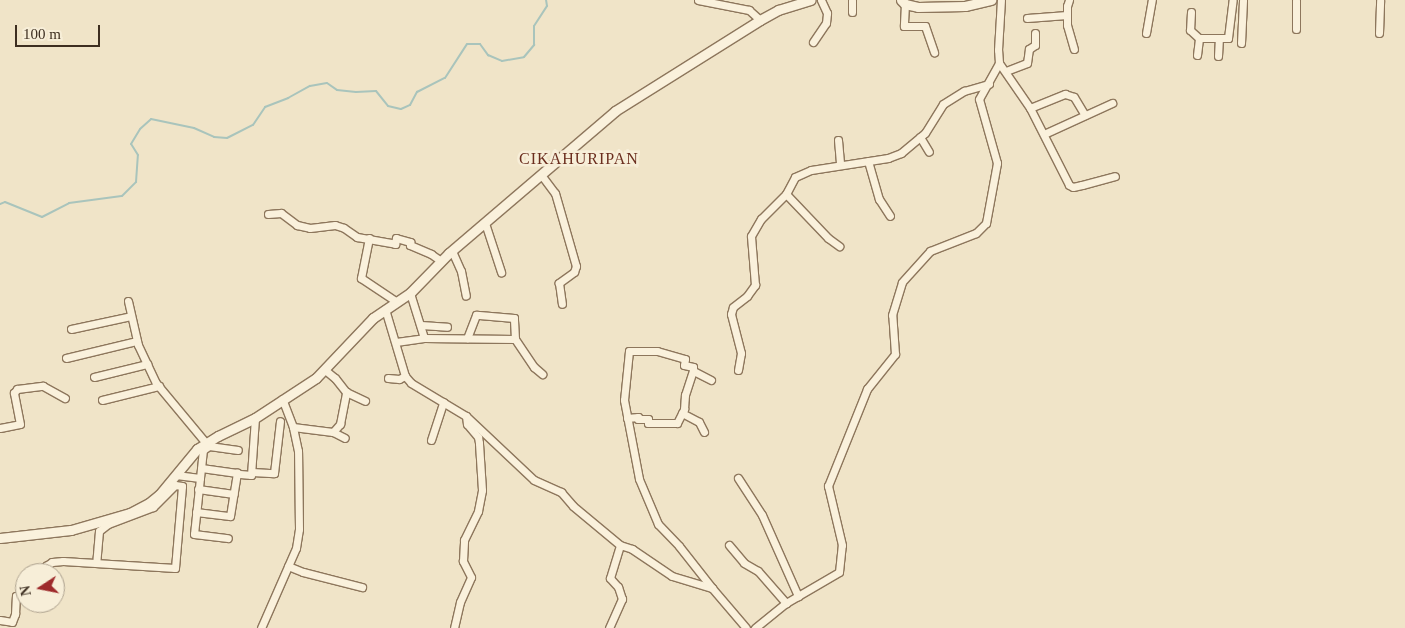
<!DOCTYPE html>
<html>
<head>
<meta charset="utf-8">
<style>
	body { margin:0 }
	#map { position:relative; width:1405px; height:628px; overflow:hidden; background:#f0e4c8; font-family:"Times New Roman",serif }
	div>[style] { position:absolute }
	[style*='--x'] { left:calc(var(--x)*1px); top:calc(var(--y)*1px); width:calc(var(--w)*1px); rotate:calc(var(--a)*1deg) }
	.stream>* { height:2px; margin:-1px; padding:0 1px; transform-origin:1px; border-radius:1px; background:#a9c4bc }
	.roads { filter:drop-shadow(1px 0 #8d765c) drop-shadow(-1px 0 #8d765c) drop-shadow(0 1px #8d765c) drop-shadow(0 -1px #8d765c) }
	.minor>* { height:7px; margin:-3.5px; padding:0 3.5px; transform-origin:3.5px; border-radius:3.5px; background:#faf1dc }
	.tertiary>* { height:9px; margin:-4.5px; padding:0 4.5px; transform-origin:4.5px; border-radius:4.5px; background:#faf1dc }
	span { translate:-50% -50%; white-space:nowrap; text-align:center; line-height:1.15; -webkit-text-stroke:5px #f7eed8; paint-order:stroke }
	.quarter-label { font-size:16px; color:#6b2e1e; letter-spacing:1px }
	.north { position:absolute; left:15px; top:563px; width:50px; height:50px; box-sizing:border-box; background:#f7eed8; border:1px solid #ada18e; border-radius:50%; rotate:259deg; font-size:14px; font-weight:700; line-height:20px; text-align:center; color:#3d2e20 }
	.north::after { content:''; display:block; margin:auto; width:18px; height:22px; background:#9e2a2b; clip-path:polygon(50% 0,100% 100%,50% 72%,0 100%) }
	.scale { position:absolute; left:15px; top:25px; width:85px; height:22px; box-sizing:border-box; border:2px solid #3d2e20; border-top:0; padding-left:6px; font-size:15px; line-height:18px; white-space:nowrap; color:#3d2e20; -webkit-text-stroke:4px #f7eed8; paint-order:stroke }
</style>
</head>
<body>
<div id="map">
	<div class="stream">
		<div style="--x:0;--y:204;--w:5;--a:-22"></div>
		<div style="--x:5;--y:202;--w:40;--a:22"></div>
		<div style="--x:42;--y:217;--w:30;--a:-27"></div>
		<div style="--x:69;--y:203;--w:53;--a:-7.5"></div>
		<div style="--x:122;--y:196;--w:20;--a:-45"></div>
		<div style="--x:136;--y:182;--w:27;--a:-86"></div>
		<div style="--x:138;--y:155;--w:13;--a:-122"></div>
		<div style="--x:131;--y:144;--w:17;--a:-59"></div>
		<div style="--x:140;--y:129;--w:15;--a:-42"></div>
		<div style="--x:151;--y:119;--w:44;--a:11.8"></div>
		<div style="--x:194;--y:128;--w:22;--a:24"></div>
		<div style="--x:214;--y:137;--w:13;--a:4"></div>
		<div style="--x:227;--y:138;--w:29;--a:-27"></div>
		<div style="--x:253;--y:125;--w:22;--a:-56"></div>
		<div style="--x:265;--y:107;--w:25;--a:-21"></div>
		<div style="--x:288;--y:98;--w:25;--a:-29"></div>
		<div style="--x:310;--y:86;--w:17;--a:-10"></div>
		<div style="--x:327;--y:83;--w:12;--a:35"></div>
		<div style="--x:337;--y:90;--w:19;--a:6"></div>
		<div style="--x:356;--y:92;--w:20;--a:-3"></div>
		<div style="--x:376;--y:91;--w:19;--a:51"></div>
		<div style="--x:388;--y:106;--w:13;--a:13"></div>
		<div style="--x:401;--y:109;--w:10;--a:-24"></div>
		<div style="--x:410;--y:105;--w:15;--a:-62"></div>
		<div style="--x:417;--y:92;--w:31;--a:-27"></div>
		<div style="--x:445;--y:78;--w:40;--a:-57.1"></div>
		<div style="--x:467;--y:44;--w:13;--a:0"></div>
		<div style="--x:480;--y:44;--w:14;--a:54"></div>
		<div style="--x:488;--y:55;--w:15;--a:23"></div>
		<div style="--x:502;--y:61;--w:22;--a:-10"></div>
		<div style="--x:524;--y:57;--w:16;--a:-50"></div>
		<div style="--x:534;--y:45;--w:19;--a:-90"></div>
		<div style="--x:534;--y:26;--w:24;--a:-57"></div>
		<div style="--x:547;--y:6;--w:6;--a:-99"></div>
	</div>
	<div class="roads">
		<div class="minor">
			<div style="--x:698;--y:0;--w:52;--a:11.1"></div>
			<div style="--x:749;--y:10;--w:15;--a:42"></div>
			<div style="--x:1069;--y:0;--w:6;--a:108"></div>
			<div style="--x:1067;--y:6;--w:19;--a:90"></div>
			<div style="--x:1067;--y:25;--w:25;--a:74"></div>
			<div style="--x:1296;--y:0;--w:29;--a:90"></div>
			<div style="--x:905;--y:4;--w:22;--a:93"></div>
			<div style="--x:904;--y:26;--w:21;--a:0"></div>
			<div style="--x:925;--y:26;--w:28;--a:71"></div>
			<div style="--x:852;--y:12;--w:12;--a:-90"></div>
			<div style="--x:1191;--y:12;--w:18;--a:93"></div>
			<div style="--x:1190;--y:30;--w:12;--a:42"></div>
			<div style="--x:1027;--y:18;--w:40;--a:-4.3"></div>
			<div style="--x:1146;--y:33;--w:34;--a:-80"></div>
			<div style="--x:1379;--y:33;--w:33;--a:-88"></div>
			<div style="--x:813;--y:42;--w:23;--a:-56"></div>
			<div style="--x:826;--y:23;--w:10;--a:-84"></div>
			<div style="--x:827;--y:13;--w:14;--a:-115"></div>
			<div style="--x:1241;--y:43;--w:43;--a:-87.3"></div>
			<div style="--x:1197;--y:55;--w:17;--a:-83"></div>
			<div style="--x:1199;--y:38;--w:29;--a:0"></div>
			<div style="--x:1228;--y:38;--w:38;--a:-83"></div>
			<div style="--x:1218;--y:56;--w:17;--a:-87"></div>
			<div style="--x:999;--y:63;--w:55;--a:55.4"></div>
			<div style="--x:1030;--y:108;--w:86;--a:63.1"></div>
			<div style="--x:1069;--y:185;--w:4;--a:27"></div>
			<div style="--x:1073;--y:187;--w:9;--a:-13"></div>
			<div style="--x:1082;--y:185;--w:34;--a:-15"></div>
			<div style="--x:1006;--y:71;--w:22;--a:-21"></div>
			<div style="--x:1027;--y:63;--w:14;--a:-82"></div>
			<div style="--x:1029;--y:49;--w:7;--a:-34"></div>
			<div style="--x:1035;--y:45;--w:12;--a:-90"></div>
			<div style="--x:1030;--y:108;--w:38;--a:-22"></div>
			<div style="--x:1065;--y:94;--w:9;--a:18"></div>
			<div style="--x:1074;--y:97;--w:21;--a:59"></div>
			<div style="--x:1044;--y:134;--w:75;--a:-24.5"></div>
			<div style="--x:920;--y:137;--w:17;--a:59"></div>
			<div style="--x:838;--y:140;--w:24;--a:85"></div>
			<div style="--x:868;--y:161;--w:40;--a:74"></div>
			<div style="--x:879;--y:199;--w:20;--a:57"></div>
			<div style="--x:542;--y:176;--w:21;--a:53"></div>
			<div style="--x:555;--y:193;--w:76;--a:74"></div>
			<div style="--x:576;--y:266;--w:6;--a:108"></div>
			<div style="--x:574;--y:272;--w:19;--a:144"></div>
			<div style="--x:559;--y:283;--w:21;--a:82"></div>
			<div style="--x:786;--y:194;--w:61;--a:46.3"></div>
			<div style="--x:828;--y:238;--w:14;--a:36"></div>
			<div style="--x:268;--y:214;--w:13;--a:-4"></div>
			<div style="--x:281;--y:213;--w:20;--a:37"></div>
			<div style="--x:297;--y:225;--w:13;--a:13"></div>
			<div style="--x:310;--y:228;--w:25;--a:-7"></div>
			<div style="--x:335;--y:225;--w:9;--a:18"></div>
			<div style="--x:344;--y:228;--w:16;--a:35"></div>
			<div style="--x:357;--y:237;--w:39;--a:10"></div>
			<div style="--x:395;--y:244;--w:6;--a:-81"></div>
			<div style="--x:396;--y:238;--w:15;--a:16"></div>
			<div style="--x:410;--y:242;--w:3;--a:90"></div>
			<div style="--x:410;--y:245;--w:23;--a:23"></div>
			<div style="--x:431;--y:254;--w:12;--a:35"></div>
			<div style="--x:485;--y:223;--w:52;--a:71.9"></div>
			<div style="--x:369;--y:238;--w:41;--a:101.3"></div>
			<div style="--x:361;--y:278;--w:43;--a:33.7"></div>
			<div style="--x:452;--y:251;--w:22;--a:66"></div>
			<div style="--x:461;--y:271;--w:25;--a:79"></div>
			<div style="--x:410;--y:293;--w:47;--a:72.7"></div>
			<div style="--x:424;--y:338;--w:91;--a:0.6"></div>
			<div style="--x:515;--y:339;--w:21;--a:-93"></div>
			<div style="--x:514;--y:318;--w:38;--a:-175"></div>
			<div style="--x:476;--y:315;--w:25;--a:111"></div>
			<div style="--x:128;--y:301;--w:45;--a:77.2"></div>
			<div style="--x:138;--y:345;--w:42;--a:64.7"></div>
			<div style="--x:156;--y:383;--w:78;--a:50.2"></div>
			<div style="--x:385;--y:309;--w:70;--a:73.4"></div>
			<div style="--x:405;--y:376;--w:9;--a:49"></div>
			<div style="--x:411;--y:383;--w:64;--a:31"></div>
			<div style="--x:466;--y:416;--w:93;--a:43.3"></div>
			<div style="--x:534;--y:480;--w:30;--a:24"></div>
			<div style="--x:561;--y:492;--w:18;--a:49"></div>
			<div style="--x:573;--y:506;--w:61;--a:39.7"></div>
			<div style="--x:620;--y:545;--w:13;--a:18"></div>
			<div style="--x:632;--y:549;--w:48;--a:34"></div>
			<div style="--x:672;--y:576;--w:42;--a:16.7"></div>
			<div style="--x:712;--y:588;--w:52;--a:49.6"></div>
			<div style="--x:421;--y:325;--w:26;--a:4"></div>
			<div style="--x:71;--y:329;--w:61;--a:-12.2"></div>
			<div style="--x:515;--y:339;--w:34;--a:56"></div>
			<div style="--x:534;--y:367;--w:11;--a:41"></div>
			<div style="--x:396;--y:342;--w:28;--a:-8"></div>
			<div style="--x:66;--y:358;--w:73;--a:-13.5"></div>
			<div style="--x:325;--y:370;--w:13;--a:39"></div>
			<div style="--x:335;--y:378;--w:18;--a:52"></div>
			<div style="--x:346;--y:392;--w:21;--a:25"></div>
			<div style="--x:738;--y:370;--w:17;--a:-80"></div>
			<div style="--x:741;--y:353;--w:40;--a:-104.4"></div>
			<div style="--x:731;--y:314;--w:7;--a:-74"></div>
			<div style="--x:733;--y:307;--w:18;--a:-38"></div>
			<div style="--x:747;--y:296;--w:14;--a:-54"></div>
			<div style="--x:755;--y:285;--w:49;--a:-94.7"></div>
			<div style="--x:751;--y:236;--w:20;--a:-60"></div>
			<div style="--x:761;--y:219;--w:35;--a:-45"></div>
			<div style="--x:786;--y:194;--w:19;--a:-62"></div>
			<div style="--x:795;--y:177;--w:17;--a:-24"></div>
			<div style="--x:811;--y:170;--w:78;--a:-8.9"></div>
			<div style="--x:888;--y:158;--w:14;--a:-21"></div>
			<div style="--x:901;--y:153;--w:31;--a:-40"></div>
			<div style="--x:925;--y:133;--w:34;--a:-58"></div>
			<div style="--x:943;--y:104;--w:25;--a:-32"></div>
			<div style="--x:964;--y:91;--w:26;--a:-16"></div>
			<div style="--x:94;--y:377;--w:55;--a:-13.8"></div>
			<div style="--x:388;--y:378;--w:11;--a:5"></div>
			<div style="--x:399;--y:379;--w:7;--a:-27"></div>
			<div style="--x:711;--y:380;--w:20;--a:-153"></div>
			<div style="--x:693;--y:371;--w:4;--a:-90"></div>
			<div style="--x:693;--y:367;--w:9;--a:-167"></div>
			<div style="--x:684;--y:365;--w:6;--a:-81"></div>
			<div style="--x:685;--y:359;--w:29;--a:-164"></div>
			<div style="--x:657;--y:351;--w:28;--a:180"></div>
			<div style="--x:629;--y:351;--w:49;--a:95.8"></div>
			<div style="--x:624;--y:400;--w:80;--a:79.2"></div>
			<div style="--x:639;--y:479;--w:49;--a:67.1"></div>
			<div style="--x:658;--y:524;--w:30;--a:46"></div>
			<div style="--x:679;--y:546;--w:53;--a:51.8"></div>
			<div style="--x:102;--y:400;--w:59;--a:-13.8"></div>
			<div style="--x:682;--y:413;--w:19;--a:28"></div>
			<div style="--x:699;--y:422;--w:11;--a:63"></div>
			<div style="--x:627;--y:418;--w:11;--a:-5"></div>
			<div style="--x:638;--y:417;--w:2;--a:90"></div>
			<div style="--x:638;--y:419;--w:10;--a:0"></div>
			<div style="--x:648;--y:419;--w:4;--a:90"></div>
			<div style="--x:648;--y:423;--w:29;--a:0"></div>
			<div style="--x:677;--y:423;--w:16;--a:-63"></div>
			<div style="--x:684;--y:409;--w:14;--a:-86"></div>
			<div style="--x:685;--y:395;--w:25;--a:-72"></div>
			<div style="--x:293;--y:427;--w:40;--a:7.1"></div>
			<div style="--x:333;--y:432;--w:11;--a:-49"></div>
			<div style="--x:340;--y:424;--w:33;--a:-79"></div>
			<div style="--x:0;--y:428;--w:20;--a:-11"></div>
			<div style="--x:20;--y:424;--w:32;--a:-101"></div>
			<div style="--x:14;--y:393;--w:5;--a:-53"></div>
			<div style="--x:17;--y:389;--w:26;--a:-7"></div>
			<div style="--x:43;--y:386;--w:25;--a:29"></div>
			<div style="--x:333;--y:432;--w:13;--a:27"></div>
			<div style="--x:431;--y:440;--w:40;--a:-72"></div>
			<div style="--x:252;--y:472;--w:22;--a:3"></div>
			<div style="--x:274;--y:473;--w:52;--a:-83.4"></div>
			<div style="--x:240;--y:474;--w:11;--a:5"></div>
			<div style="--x:251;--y:475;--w:57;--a:-86"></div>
			<div style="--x:176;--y:475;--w:24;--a:7"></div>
			<div style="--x:200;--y:478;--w:56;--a:96.1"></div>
			<div style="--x:194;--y:534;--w:34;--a:7"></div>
			<div style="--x:200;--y:478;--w:28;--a:-84"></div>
			<div style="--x:203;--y:450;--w:7;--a:-34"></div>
			<div style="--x:209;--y:446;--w:29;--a:8"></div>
			<div style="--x:738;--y:478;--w:44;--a:57"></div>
			<div style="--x:762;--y:515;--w:89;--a:66"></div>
			<div style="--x:198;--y:489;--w:36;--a:8"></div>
			<div style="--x:196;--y:512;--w:34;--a:7"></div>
			<div style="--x:230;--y:516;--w:44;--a:-80.8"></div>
			<div style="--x:237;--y:473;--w:36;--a:-172"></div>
			<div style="--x:729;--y:545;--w:23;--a:50"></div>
			<div style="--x:744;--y:563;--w:16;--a:30"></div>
			<div style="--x:758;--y:571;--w:43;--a:48.8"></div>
			<div style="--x:288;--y:566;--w:16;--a:22"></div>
			<div style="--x:303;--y:572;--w:61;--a:14.3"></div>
			<div style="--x:43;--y:573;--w:8;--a:-67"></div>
			<div style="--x:46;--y:566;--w:7;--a:-34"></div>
			<div style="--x:52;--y:562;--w:11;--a:-5"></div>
			<div style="--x:63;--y:561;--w:112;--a:3.6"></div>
			<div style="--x:175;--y:568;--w:82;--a:-85.1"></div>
			<div style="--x:182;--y:486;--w:7;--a:-172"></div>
			<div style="--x:175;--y:485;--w:31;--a:135"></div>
			<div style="--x:153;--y:507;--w:48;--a:159.3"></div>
			<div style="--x:108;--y:524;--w:11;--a:142"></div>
			<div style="--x:99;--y:531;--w:32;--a:95"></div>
			<div style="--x:0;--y:620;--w:12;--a:9"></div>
			<div style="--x:12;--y:622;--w:9;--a:-69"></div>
			<div style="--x:15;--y:614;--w:18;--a:-87"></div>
			<div style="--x:16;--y:596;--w:9;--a:-6"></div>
			<div style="--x:261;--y:628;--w:87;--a:-66.4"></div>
			<div style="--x:296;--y:548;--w:19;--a:-81"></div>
			<div style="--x:299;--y:529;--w:78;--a:-90.7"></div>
			<div style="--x:298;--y:451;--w:25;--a:-102"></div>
			<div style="--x:293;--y:427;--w:30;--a:-111"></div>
			<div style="--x:454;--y:628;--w:27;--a:-77"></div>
			<div style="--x:460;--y:602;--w:27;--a:-66"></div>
			<div style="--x:471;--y:577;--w:18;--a:-117"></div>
			<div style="--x:463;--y:561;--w:21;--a:-87"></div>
			<div style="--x:464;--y:540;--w:32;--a:-64"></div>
			<div style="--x:478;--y:511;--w:21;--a:-79"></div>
			<div style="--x:482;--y:490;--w:47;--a:-93.7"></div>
			<div style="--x:479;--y:443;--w:6;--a:-99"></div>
			<div style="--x:478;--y:437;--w:17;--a:-130"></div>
			<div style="--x:467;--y:424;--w:8;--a:-97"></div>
			<div style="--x:609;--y:628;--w:32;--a:-66"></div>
			<div style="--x:622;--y:599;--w:13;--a:-108"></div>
			<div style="--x:618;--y:587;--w:12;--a:-132"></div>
			<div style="--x:610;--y:578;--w:34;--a:-73"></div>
			<div style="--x:755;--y:628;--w:40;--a:-39"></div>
			<div style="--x:786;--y:603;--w:61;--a:-30.3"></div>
			<div style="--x:839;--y:572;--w:27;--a:-84"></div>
			<div style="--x:842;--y:545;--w:61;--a:-103.3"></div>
			<div style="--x:828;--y:486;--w:105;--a:-68.1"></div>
			<div style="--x:867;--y:389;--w:45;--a:-51.3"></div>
			<div style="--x:895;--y:354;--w:39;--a:-94"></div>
			<div style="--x:892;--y:315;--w:34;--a:-73"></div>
			<div style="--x:902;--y:282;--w:42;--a:-47.9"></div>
			<div style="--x:930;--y:251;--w:49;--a:-21.4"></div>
			<div style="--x:976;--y:233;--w:14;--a:-45"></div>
			<div style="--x:986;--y:223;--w:61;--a:-79.6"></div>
			<div style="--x:997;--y:163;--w:66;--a:-105.7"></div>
			<div style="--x:979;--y:99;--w:41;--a:-60.9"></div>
			<div style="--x:999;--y:63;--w:13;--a:-94"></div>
			<div style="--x:998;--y:50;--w:50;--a:-86.6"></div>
		</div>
		<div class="tertiary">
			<div style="--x:901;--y:0;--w:6;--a:45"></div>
			<div style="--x:905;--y:4;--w:13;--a:13"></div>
			<div style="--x:918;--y:7;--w:47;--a:-1.2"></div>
			<div style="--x:965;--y:6;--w:27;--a:-13"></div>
			<div style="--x:0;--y:538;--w:71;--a:-6.4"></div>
			<div style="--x:71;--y:530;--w:61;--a:-16.1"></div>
			<div style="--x:130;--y:513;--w:21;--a:-28"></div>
			<div style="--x:149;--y:503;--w:13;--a:-39"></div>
			<div style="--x:159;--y:495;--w:60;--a:-50.4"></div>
			<div style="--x:197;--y:449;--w:25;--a:-32"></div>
			<div style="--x:218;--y:436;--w:41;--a:-25.9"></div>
			<div style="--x:255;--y:418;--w:73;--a:-33.3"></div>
			<div style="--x:316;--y:378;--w:83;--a:-46.5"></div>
			<div style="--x:373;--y:318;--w:45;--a:-34"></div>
			<div style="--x:410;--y:293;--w:56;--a:-45.7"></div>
			<div style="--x:449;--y:253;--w:218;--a:-40.5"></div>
			<div style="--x:615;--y:111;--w:171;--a:-32.1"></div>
			<div style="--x:760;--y:20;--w:21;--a:-29"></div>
			<div style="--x:778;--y:10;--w:34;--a:-17"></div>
		</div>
	</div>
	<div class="quarter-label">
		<span style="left:579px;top:159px">CIKAHURIPAN</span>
	</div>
	<div class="north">N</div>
	<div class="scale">100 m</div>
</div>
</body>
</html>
